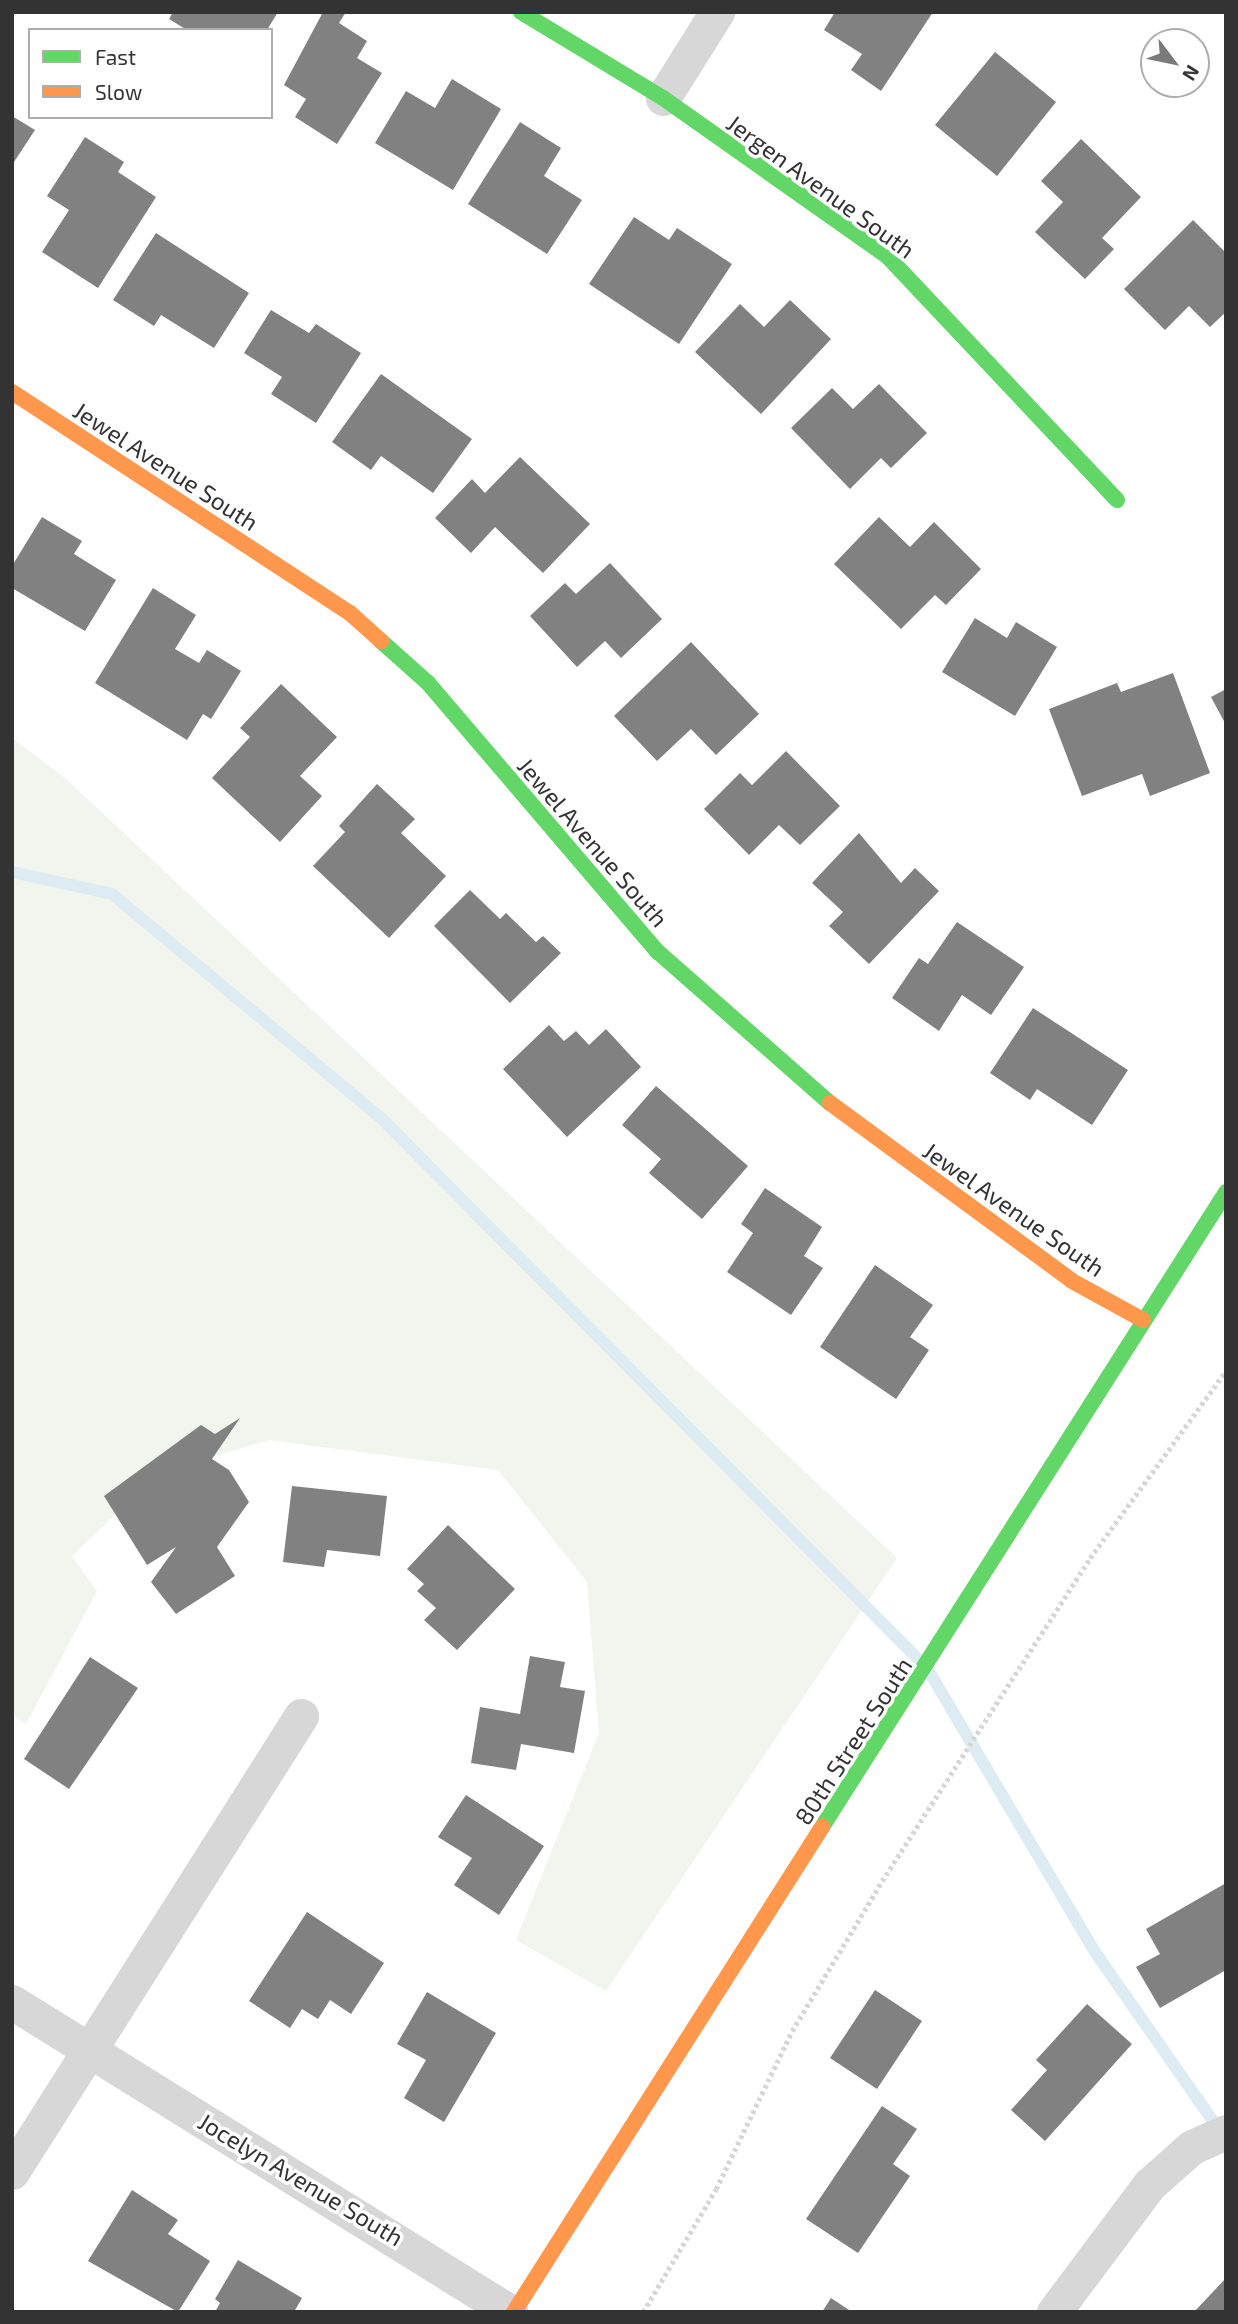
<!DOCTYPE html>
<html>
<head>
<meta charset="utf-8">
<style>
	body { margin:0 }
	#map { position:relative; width:1238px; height:2324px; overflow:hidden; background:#fff; font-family:"Exo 2",sans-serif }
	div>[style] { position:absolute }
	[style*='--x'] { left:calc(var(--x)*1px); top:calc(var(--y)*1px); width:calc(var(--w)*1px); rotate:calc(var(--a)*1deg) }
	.green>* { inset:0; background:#f1f5ed }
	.stream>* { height:12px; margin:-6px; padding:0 6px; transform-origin:6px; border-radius:6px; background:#ddebf3 }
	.building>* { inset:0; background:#818181 }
	.path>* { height:4.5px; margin-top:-2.25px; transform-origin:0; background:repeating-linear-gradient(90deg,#d6d6d6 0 3.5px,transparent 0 7px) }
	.street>* { height:35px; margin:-17.5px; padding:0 17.5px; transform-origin:17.5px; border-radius:17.5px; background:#d7d7d7 }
	.fast>* { height:16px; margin:-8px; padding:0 8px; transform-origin:8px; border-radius:8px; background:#63d668 }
	.slow>* { height:16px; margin:-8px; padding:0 8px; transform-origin:8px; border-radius:8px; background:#ff974d }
	span { translate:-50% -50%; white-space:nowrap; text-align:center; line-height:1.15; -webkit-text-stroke:7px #fff; paint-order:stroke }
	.street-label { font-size:24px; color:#333 }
	.frame { position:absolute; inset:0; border:14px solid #333; pointer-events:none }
	.legend { position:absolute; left:28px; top:28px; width:245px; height:91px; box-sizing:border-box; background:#fff; border:2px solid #adadad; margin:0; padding:9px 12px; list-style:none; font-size:21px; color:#333 }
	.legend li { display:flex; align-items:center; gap:14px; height:35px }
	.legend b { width:35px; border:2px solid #adadad }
	.north { position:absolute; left:1140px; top:28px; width:70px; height:70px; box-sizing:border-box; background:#fff; border:2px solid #adadad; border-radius:50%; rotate:122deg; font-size:19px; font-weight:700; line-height:28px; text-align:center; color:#333 }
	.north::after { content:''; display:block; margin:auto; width:24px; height:32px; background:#7a7a7a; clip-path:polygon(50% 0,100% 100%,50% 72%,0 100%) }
</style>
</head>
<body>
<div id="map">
	<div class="green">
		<div style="clip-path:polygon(12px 738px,65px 778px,897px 1558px,606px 1991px,516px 1940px,599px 1733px,587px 1582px,498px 1470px,269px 1440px,158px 1473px,72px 1556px,97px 1591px,26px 1724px,12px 1715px)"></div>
	</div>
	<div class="stream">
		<div style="--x:12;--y:872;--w:102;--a:12.4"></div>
		<div style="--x:112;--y:894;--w:351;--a:39.8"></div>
		<div style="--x:382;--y:1119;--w:774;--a:45.21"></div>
		<div style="--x:927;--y:1668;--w:330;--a:59.4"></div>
		<div style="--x:1095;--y:1952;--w:218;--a:55.1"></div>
	</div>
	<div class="building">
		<div style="clip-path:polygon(173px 12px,278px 12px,267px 30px,187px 30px,169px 19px)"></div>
		<div style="clip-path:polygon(323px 12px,346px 12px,339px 23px,367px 41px,357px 58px,382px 73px,337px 144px,295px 117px,306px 99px,284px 85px)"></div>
		<div style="clip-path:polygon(835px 12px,933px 12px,881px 91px,851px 70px,862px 54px,824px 30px)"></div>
		<div style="clip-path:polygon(995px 52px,1056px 102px,997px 176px,935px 125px)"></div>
		<div style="clip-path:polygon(452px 79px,501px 109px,453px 190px,375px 143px,406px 91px,435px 108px)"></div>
		<div style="clip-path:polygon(12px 116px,35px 130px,12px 165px)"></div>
		<div style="clip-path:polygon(520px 122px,561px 148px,544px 176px,582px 200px,547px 254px,468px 204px)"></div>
		<div style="clip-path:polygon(85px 137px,124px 162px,118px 172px,156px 197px,98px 288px,42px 252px,69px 210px,47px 196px)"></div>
		<div style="clip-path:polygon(1081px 139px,1141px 197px,1102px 238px,1114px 249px,1085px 279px,1035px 232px,1063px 202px,1041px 181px)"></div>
		<div style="clip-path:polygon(634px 217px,669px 240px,677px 228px,732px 264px,679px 344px,589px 284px)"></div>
		<div style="clip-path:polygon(1193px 220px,1226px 253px,1226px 312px,1210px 327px,1189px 306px,1165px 330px,1124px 289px)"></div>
		<div style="clip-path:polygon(156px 233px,249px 293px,214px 348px,161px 315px,154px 326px,113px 300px)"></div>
		<div style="clip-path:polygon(790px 300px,831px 339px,761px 414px,695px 352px,740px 304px,764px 327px)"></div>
		<div style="clip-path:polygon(271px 310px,309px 333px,316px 324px,361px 353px,316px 423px,271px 394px,282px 377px,244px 353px)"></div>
		<div style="clip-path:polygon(381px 374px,472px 439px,433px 493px,381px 456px,371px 470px,332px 442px)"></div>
		<div style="clip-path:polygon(879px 384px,927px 433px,891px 468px,881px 458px,850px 489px,791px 428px,832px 388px,853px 409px)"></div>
		<div style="clip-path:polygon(520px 457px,590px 524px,543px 573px,495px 527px,471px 553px,435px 518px,472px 479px,485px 493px)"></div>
		<div style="clip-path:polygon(42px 517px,82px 541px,74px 554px,116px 580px,85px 631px,12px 588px,12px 566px)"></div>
		<div style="clip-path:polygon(879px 517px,910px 547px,934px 522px,981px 569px,946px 605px,935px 595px,901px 629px,834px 564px)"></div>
		<div style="clip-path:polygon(610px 563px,662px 619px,621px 658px,605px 641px,577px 667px,530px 616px,565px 583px,576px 594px)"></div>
		<div style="clip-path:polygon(153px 588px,196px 615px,175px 649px,199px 663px,207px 650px,241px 671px,211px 719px,203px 714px,187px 740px,95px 683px)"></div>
		<div style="clip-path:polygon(975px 618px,1007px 638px,1016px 622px,1057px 647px,1015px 716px,942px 672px)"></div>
		<div style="clip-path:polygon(691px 642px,759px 714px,716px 755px,691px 729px,657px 761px,614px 716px)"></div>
		<div style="clip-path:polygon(1173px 673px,1210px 773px,1150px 796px,1142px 774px,1082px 796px,1049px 709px,1117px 683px,1121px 692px)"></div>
		<div style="clip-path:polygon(281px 684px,337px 737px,300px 776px,322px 796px,280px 842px,212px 778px,250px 737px,240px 728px)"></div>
		<div style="clip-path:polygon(1226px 689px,1226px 725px,1211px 697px)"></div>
		<div style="clip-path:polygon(786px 751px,840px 806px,800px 845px,779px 825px,749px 855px,704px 809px,740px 773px,752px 785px)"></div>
		<div style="clip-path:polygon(377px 784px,415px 819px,401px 833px,446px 876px,389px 938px,313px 866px,345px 832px,339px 826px)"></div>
		<div style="clip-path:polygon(859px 833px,901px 883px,915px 868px,939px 891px,869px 964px,829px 926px,843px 912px,812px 883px)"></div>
		<div style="clip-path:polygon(470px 890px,500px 919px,506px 913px,536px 942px,543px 936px,561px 953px,510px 1003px,434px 926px)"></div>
		<div style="clip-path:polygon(957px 922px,1024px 967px,991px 1015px,962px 995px,939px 1031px,892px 998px,919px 958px,928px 964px)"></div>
		<div style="clip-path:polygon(1033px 1008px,1128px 1070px,1092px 1125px,1037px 1089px,1030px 1100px,990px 1073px)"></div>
		<div style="clip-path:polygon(549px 1025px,564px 1041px,576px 1031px,589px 1045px,606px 1029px,641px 1067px,567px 1137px,503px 1069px)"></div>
		<div style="clip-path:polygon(656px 1086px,748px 1166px,702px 1219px,649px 1173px,661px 1159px,622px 1125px)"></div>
		<div style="clip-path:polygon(765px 1188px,822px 1227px,804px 1256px,823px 1268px,791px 1315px,727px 1272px,753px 1233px,741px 1224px)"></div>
		<div style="clip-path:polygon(875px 1265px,933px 1305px,910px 1337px,929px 1350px,896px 1399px,820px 1347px)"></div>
		<div style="clip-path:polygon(240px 1418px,212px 1459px,229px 1470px,249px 1502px,217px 1547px,235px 1576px,176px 1614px,151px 1582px,176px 1547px,147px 1565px,104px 1496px,201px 1425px,215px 1434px)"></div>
		<div style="clip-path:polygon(292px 1486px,387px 1496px,380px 1556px,327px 1550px,324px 1567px,283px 1562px)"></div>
		<div style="clip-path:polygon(448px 1525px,515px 1589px,457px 1650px,424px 1620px,436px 1608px,417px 1591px,424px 1584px,407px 1569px)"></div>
		<div style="clip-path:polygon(530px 1656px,565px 1662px,560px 1687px,585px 1691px,574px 1753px,521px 1744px,516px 1770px,471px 1763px,480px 1707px,520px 1714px)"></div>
		<div style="clip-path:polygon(90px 1657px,138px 1688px,69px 1789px,24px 1759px)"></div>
		<div style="clip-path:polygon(466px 1795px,544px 1846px,499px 1915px,454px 1885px,472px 1858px,438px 1837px)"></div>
		<div style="clip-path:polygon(1226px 1883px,1226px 1970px,1160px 2008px,1136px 1967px,1160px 1954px,1146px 1929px)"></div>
		<div style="clip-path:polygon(307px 1912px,384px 1963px,351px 2014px,330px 2000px,318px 2019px,302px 2009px,290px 2028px,249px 2001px)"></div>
		<div style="clip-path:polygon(875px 1990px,922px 2021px,877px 2089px,830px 2058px)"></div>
		<div style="clip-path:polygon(427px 1992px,496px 2033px,444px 2122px,404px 2098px,426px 2060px,397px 2044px)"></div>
		<div style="clip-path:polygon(1087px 2004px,1132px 2044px,1045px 2141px,1011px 2110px,1047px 2070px,1036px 2060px)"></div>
		<div style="clip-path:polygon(882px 2106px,917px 2129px,893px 2164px,910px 2176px,858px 2253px,806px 2219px)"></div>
		<div style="clip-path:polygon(132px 2190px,178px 2220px,168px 2234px,210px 2261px,178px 2312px,88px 2261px)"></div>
		<div style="clip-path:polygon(238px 2260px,302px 2298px,294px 2312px,215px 2312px,220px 2303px,215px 2299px)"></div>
		<div style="clip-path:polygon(1226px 2278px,1226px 2312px,1194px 2312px)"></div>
		<div style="clip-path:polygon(831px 2298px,852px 2312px,822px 2312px)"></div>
	</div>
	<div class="path">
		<div style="--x:643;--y:2312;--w:143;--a:-59.3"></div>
		<div style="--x:716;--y:2189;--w:175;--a:-64.3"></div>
		<div style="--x:792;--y:2031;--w:175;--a:-59"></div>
		<div style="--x:882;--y:1881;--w:384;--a:-57.2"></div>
		<div style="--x:1090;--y:1558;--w:231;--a:-54"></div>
	</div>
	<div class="street">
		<div style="--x:663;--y:98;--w:102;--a:-57.9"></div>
		<div style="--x:12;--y:2002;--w:587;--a:31.9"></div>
		<div style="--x:12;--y:2172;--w:540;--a:-57.63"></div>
		<div style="--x:1054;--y:2312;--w:159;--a:-53.2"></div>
		<div style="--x:1149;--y:2185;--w:57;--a:-41.5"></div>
		<div style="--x:1192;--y:2147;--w:37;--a:-24"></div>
	</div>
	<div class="fast">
		<div style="--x:521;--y:12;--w:166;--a:31.2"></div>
		<div style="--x:663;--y:98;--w:276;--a:35.2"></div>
		<div style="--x:888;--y:257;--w:334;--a:46.7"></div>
		<div style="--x:381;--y:641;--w:63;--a:41.8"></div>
		<div style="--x:428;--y:683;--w:354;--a:49.5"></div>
		<div style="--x:658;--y:952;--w:229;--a:41.3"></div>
		<div style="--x:822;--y:1827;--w:753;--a:-57.53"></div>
	</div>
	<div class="slow">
		<div style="--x:12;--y:392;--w:404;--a:33.2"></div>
		<div style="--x:350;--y:613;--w:42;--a:42.1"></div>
		<div style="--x:830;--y:1103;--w:300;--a:36.3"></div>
		<div style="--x:1072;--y:1281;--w:81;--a:28.8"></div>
		<div style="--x:514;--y:2312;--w:575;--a:-57.58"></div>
	</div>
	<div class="street-label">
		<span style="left:821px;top:186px;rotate:36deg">Jergen Avenue South</span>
		<span style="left:166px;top:466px;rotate:33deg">Jewel Avenue South</span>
		<span style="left:593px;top:842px;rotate:49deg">Jewel Avenue South</span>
		<span style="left:1014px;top:1209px;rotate:35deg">Jewel Avenue South</span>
		<span style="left:853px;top:1741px;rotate:-57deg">80th Street South</span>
		<span style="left:301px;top:2179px;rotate:31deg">Jocelyn Avenue South</span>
	</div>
	<div class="frame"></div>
	<ul class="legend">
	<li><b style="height:9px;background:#63d668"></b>Fast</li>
	<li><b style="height:9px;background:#ff974d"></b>Slow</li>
	</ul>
	<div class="north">N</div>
</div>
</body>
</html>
